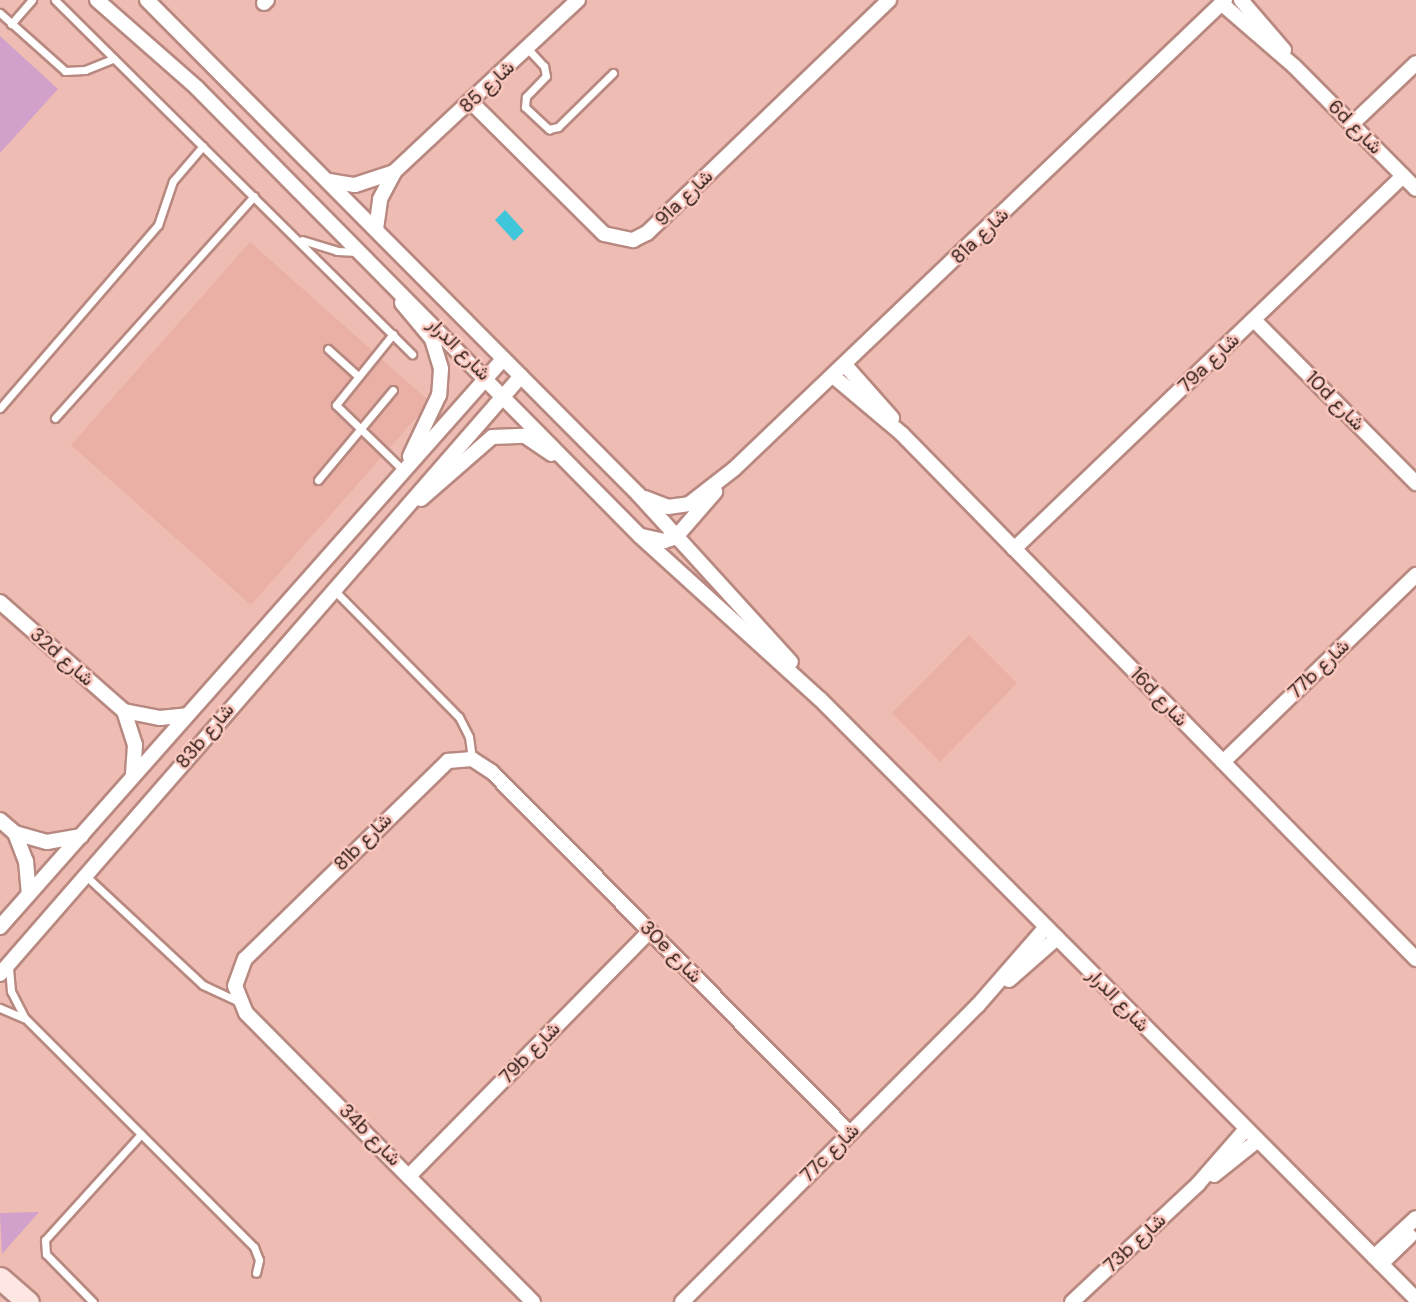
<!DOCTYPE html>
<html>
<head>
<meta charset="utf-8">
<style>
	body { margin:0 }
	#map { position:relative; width:1416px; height:1302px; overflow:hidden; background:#eebcb2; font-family:"DM Sans",Vazirmatn,sans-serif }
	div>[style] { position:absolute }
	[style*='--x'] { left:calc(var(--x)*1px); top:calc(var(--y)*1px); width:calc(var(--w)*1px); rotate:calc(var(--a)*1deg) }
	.built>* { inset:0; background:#eab0a5 }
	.green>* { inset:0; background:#d1a0cb }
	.water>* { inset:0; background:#3fc6db }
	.roads { filter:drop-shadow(2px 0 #b88980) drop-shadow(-2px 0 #b88980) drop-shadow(0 2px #b88980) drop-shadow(0 -2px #b88980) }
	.service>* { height:7px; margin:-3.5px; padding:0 3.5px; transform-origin:3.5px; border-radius:3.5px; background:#fff }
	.minor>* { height:14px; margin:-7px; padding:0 7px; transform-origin:7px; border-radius:7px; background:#fff }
	.secondary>* { height:21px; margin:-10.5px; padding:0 10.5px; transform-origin:10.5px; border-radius:10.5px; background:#fee6e2 }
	span { translate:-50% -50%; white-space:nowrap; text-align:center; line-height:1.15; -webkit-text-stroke:5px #fbc8bf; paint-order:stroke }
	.street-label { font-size:19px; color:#32201c }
</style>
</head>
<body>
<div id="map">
	<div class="built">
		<div style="clip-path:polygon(250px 242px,430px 402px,251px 605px,71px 445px)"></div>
		<div style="clip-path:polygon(969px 635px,1017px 683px,940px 762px,892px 713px)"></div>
	</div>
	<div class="green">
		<div style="clip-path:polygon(0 36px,58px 89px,0 153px)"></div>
		<div style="clip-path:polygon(39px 1212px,2px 1254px,0 1213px)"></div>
	</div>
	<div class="water">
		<div style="clip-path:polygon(505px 210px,524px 231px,514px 241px,495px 220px)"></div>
	</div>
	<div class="roads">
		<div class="service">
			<div style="--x:55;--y:0;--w:503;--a:44.76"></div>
			<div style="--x:0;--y:13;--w:87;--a:41.7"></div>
			<div style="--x:65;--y:71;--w:20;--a:-3"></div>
			<div style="--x:85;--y:70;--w:31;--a:-22"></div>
			<div style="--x:11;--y:24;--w:32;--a:-49"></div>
			<div style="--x:527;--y:48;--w:25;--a:47"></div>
			<div style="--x:544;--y:66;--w:10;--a:79"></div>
			<div style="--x:546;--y:76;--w:29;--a:134"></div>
			<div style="--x:526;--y:97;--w:10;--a:96"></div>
			<div style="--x:525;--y:107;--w:33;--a:43"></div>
			<div style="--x:549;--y:129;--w:9;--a:-13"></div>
			<div style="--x:558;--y:127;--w:77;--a:-44.5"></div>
			<div style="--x:302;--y:240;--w:37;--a:17"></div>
			<div style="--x:337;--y:251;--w:21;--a:3"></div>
			<div style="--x:393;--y:334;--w:91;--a:128.8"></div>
			<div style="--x:336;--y:405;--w:92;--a:44.1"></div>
			<div style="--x:328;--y:349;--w:39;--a:42"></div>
			<div style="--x:0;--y:408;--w:242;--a:-49.2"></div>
			<div style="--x:158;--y:225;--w:46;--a:-71.2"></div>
			<div style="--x:173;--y:181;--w:46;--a:-49.4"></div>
			<div style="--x:55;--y:418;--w:298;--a:-48.1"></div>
			<div style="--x:318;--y:480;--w:117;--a:-50.2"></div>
			<div style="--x:336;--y:592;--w:175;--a:45.5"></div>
			<div style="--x:459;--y:717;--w:22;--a:63"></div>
			<div style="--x:469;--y:737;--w:22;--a:82"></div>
			<div style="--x:86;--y:876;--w:160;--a:43"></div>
			<div style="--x:203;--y:985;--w:38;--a:25"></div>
			<div style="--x:9;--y:968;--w:23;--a:85"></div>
			<div style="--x:11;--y:991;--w:30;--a:63"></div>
			<div style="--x:25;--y:1018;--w:324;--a:45"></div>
			<div style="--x:254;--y:1247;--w:14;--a:69"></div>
			<div style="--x:259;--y:1260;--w:13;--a:103"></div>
			<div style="--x:0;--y:1008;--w:26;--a:23"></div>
			<div style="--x:93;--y:1302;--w:67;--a:-134.4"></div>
			<div style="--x:46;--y:1254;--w:14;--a:-94"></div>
			<div style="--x:45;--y:1240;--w:143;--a:-47.8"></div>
		</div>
		<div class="minor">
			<div style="--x:97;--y:0;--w:133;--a:41.3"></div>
			<div style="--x:197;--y:88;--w:630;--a:45.32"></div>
			<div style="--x:640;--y:536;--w:243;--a:42.2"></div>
			<div style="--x:820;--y:699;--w:846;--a:45.19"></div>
			<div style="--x:147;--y:0;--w:697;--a:45.17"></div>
			<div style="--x:638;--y:494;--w:227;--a:47.7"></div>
			<div style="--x:1241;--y:0;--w:66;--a:49.3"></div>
			<div style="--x:264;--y:3;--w:4;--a:-45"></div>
			<div style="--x:1221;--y:3;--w:96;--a:40.8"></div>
			<div style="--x:1294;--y:66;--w:173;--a:45.2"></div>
			<div style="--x:471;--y:102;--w:187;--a:44.8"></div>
			<div style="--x:604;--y:234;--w:30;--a:12"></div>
			<div style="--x:633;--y:240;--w:16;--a:-27"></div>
			<div style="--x:647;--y:233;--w:336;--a:-43.9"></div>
			<div style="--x:1352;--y:124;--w:88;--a:-43.6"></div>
			<div style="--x:329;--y:181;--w:26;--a:9"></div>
			<div style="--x:355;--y:185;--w:41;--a:-18.4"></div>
			<div style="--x:394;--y:172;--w:252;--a:-43.1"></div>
			<div style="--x:376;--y:229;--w:30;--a:-82"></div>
			<div style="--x:380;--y:199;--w:30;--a:-62"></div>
			<div style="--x:402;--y:303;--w:47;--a:50.2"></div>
			<div style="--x:432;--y:339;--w:31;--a:73"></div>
			<div style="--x:441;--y:369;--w:26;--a:94"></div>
			<div style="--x:439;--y:395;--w:68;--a:115.4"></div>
			<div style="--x:1254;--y:320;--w:230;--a:45.2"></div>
			<div style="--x:845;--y:365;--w:71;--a:48.4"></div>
			<div style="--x:833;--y:376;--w:90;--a:40"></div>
			<div style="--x:902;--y:434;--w:735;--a:45.61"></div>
			<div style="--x:645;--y:498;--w:25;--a:21"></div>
			<div style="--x:668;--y:507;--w:21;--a:-8"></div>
			<div style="--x:689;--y:504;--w:57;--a:-37.9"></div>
			<div style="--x:734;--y:469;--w:679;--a:-43.69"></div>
			<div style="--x:421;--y:499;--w:94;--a:-41.1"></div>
			<div style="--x:492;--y:437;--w:33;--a:-2"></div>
			<div style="--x:525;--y:436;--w:32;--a:34"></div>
			<div style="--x:642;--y:536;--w:23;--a:13"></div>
			<div style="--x:664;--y:541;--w:13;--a:-18"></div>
			<div style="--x:676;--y:537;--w:60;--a:-49.1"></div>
			<div style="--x:1014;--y:549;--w:539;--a:-43.8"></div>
			<div style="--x:0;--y:602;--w:165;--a:41.3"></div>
			<div style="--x:124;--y:711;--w:37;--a:11"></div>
			<div style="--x:160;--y:718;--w:27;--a:-6"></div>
			<div style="--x:124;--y:711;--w:36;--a:72"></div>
			<div style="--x:135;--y:745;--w:31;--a:94"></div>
			<div style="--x:1223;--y:762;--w:269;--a:-44.1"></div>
			<div style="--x:0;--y:820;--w:20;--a:41"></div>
			<div style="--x:15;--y:833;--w:33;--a:16"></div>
			<div style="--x:47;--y:842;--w:35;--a:-10"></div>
			<div style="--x:15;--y:833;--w:30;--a:69"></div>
			<div style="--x:26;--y:861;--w:33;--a:85"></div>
			<div style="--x:0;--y:927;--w:759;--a:-48.47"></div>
			<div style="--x:0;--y:974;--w:793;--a:-48.94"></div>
			<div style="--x:1009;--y:980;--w:64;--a:-41.2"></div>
			<div style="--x:410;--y:1175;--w:342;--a:-45.5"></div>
			<div style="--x:1214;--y:1175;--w:56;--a:-38.5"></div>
			<div style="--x:1374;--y:1257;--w:57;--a:-42.9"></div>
			<div style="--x:1381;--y:1264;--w:40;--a:-44"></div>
			<div style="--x:533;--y:1302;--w:407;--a:-134.8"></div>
			<div style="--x:246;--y:1013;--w:29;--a:-112"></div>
			<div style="--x:235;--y:986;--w:29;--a:-70"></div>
			<div style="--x:245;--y:959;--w:284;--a:-44.3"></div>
			<div style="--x:448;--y:761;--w:24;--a:-5"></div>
			<div style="--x:472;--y:759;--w:24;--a:33"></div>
			<div style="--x:492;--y:772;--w:508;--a:45.24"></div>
			<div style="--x:682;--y:1302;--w:419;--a:-45.1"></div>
			<div style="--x:978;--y:1005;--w:103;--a:-48.9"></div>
			<div style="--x:1072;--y:1302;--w:173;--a:-43.1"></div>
			<div style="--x:1198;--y:1184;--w:73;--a:-48.9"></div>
		</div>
		<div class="secondary">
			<div style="--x:0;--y:1278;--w:37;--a:41"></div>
		</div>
	</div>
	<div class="street-label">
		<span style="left:487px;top:87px;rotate:-43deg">شارع 85</span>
		<span style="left:1355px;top:127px;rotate:45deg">6d شارع</span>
		<span style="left:684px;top:198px;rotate:-44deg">91a شارع</span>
		<span style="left:980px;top:236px;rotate:-44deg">81a شارع</span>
		<span style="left:459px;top:349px;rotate:45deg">شارع الدرار</span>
		<span style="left:1209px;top:363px;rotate:-44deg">79a شارع</span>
		<span style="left:1335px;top:401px;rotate:45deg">10d شارع</span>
		<span style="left:62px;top:657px;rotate:41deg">32d شارع</span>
		<span style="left:1319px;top:669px;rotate:-44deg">77b شارع</span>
		<span style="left:1159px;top:697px;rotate:46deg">16d شارع</span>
		<span style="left:205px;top:736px;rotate:-50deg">83b شارع</span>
		<span style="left:363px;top:842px;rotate:-45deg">81b شارع</span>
		<span style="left:671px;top:952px;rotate:45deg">30e شارع</span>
		<span style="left:1118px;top:1000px;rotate:46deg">شارع الدرار</span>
		<span style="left:530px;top:1053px;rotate:-46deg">79b شارع</span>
		<span style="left:370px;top:1135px;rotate:45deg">34b شارع</span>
		<span style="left:830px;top:1153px;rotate:-45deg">77c شارع</span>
		<span style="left:1135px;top:1243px;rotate:-43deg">73b شارع</span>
	</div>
</div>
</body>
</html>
